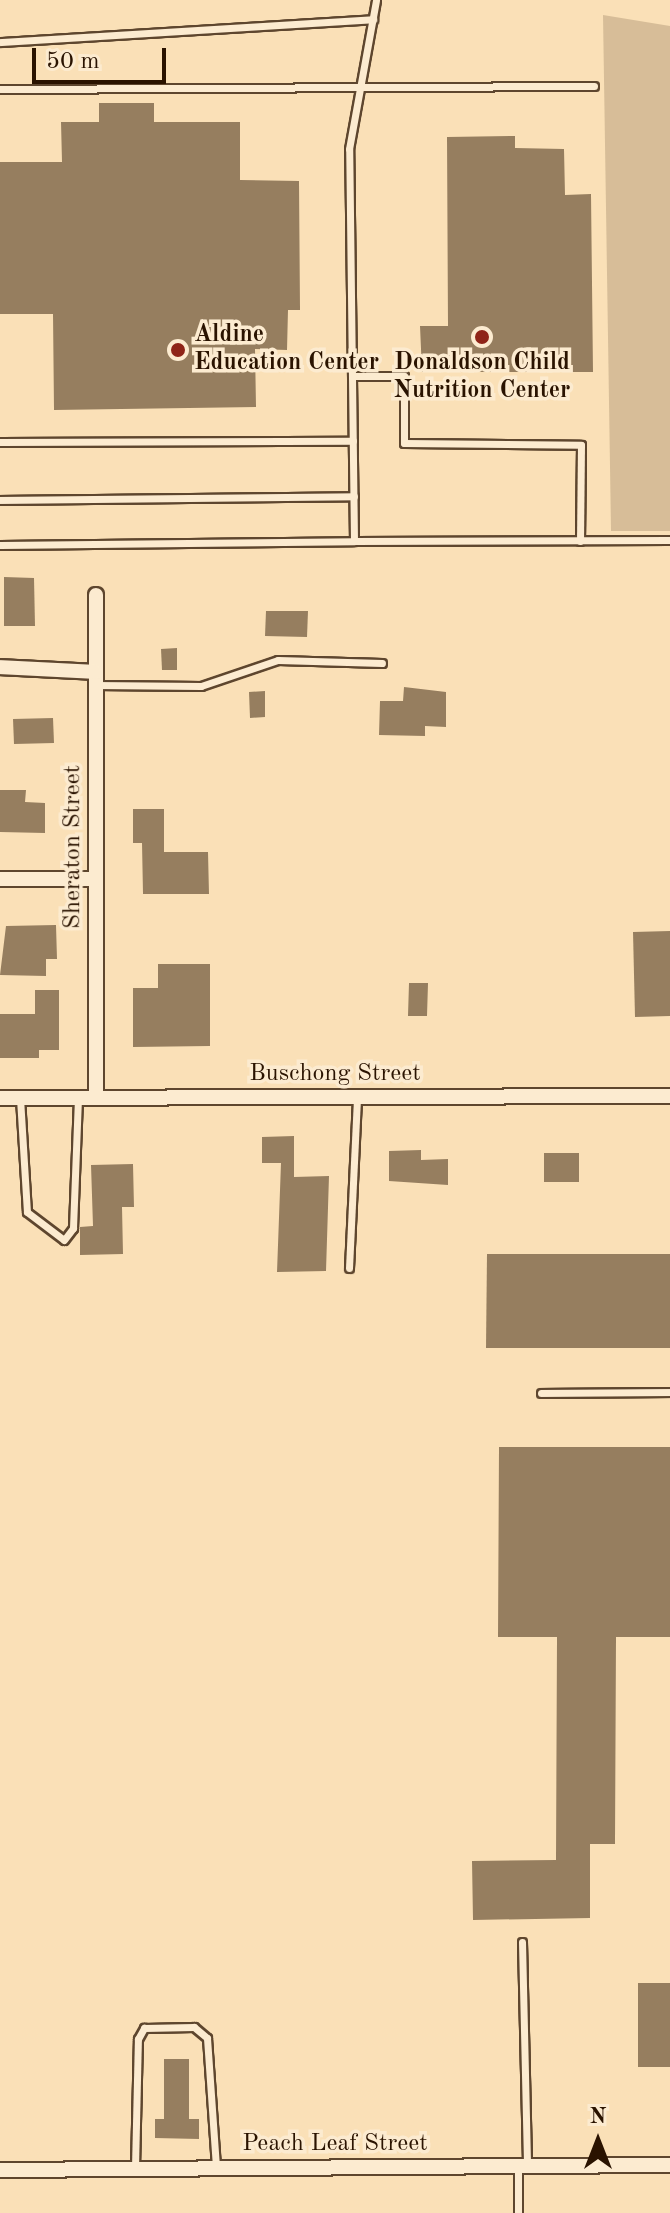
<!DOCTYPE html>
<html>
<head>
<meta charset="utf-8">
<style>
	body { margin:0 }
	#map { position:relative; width:670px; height:2213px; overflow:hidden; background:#fae0b7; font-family:"Old Standard TT",serif }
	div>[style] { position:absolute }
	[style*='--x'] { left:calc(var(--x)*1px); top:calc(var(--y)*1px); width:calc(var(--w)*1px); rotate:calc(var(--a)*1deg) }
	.green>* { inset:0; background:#d7bd98 }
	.building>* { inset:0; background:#967e5f }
	.roads { filter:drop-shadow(2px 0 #5e462e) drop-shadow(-2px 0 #5e462e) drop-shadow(0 2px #5e462e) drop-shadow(0 -2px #5e462e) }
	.service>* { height:7px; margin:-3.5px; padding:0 3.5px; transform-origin:3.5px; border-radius:3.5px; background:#fcebd0 }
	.minor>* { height:14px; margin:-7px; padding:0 7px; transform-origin:7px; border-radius:7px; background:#fcebd0 }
	.dots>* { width:22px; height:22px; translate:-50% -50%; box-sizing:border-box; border:4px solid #fcebd0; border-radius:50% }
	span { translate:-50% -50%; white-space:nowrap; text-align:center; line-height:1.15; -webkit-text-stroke:7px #fcebd0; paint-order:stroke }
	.poi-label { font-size:24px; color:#2a1300; font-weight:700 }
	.left { translate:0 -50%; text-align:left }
	.street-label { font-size:24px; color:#2a1300 }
	.north { position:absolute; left:558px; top:2101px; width:80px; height:80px; -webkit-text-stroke:6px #fcebd0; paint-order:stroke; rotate:0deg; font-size:22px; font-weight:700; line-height:32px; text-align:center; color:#2a1300 }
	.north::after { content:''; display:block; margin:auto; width:28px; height:36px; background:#2a1300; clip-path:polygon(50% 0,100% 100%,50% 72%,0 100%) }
	.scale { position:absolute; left:32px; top:48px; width:134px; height:36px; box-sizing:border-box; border:4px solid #2a1300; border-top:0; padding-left:10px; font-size:24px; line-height:28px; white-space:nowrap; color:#2a1300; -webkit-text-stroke:6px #fcebd0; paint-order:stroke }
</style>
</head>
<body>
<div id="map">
	<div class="green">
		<div style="clip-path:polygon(603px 15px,670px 26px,670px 531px,611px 531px)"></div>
	</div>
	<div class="building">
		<div style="clip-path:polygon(99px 103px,154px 103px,154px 122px,240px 122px,240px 180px,299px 181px,300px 310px,288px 310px,287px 350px,255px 349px,256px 407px,54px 410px,53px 314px,0 314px,0 162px,62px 162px,61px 122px,99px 122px)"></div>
		<div style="clip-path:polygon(515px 136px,515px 148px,564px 149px,565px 195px,591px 194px,593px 372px,422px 372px,420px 326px,448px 326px,447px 137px)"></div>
		<div style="clip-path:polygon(4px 577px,34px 578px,35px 626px,4px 626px)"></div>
		<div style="clip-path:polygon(266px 611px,308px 611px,307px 637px,265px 636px)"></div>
		<div style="clip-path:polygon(177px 648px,177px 670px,162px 670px,161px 649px)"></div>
		<div style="clip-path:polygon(404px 687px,446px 692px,446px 727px,425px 726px,425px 736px,379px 735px,380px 701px,403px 701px)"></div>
		<div style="clip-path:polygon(265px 691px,265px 717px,250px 718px,249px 692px)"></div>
		<div style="clip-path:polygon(53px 718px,54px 743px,14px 744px,13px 719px)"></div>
		<div style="clip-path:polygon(0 790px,26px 790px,25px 802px,45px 803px,45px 833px,0 832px)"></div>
		<div style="clip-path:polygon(133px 809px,164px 809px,164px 852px,208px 852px,209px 894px,143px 894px,142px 843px,133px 843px)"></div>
		<div style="clip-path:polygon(56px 925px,57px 959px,46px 959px,46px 976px,0 975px,6px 926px)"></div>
		<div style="clip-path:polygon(670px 931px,670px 1016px,635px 1017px,633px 932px)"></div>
		<div style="clip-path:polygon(158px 964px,210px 964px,210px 1046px,133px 1047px,133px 988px,158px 988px)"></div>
		<div style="clip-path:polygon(409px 983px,428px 983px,427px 1016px,408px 1016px)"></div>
		<div style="clip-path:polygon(35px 990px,59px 990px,59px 1050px,39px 1050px,39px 1058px,0 1058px,0 1014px,35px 1014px)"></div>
		<div style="clip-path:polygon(294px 1136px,294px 1177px,329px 1176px,326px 1271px,277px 1272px,281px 1163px,262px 1163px,262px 1137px)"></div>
		<div style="clip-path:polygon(421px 1150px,421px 1160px,448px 1159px,448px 1185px,389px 1181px,389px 1151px)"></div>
		<div style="clip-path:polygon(544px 1153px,579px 1153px,579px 1182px,544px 1182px)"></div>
		<div style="clip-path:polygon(133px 1164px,134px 1207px,122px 1207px,123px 1254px,80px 1255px,80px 1227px,93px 1226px,91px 1165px)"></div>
		<div style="clip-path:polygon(487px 1254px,670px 1254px,670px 1348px,486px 1348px)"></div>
		<div style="clip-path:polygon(499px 1447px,670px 1447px,670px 1637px,616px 1637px,615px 1844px,590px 1844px,590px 1918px,473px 1920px,472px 1861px,556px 1860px,557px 1637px,498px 1637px)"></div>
		<div style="clip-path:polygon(638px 1983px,670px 1983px,670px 2067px,638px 2067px)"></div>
		<div style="clip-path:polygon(164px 2059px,189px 2059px,189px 2119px,199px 2119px,199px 2139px,155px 2138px,155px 2119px,164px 2119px)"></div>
	</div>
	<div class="roads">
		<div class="service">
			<div style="--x:0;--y:42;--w:374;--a:-3.5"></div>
			<div style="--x:0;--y:89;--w:594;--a:-0.29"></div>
			<div style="--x:352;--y:376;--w:52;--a:0"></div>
			<div style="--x:404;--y:376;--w:67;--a:90"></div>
			<div style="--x:404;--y:443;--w:177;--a:0.6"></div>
			<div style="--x:581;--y:445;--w:96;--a:90.6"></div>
			<div style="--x:0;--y:442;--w:353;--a:-0.2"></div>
			<div style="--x:0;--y:500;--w:354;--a:-0.6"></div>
			<div style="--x:354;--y:541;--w:316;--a:-0.2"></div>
			<div style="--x:0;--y:545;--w:354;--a:-0.6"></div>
			<div style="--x:354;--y:541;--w:392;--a:-90.7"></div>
			<div style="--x:349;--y:149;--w:151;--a:-79.7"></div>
			<div style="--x:95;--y:685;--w:106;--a:0.5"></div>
			<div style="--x:201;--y:686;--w:81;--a:-18.7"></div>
			<div style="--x:278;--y:660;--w:104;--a:1.7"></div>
			<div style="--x:20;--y:1098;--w:114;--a:86.5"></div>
			<div style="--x:27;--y:1212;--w:46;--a:37.1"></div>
			<div style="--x:64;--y:1240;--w:15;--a:-53"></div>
			<div style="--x:73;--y:1228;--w:130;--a:-87.8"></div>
			<div style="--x:349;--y:1268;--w:171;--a:-87.3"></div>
			<div style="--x:541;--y:1393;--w:129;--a:-0.4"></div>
			<div style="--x:522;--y:1942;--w:224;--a:88.7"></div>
			<div style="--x:518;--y:2167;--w:46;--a:90"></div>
			<div style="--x:135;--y:2168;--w:129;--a:-88.7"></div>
			<div style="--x:138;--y:2039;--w:13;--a:-61"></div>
			<div style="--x:144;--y:2028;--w:50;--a:-1.1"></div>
			<div style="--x:194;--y:2027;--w:17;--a:40"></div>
			<div style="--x:207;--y:2038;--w:130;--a:86"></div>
		</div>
		<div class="minor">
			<div style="--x:96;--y:595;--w:503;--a:90"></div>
			<div style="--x:0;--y:667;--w:95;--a:3"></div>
			<div style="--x:0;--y:879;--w:96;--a:0"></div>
			<div style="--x:0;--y:1098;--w:670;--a:-0.17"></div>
			<div style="--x:0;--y:2170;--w:670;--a:-0.43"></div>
		</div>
	</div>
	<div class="dots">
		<div style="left:482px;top:337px;background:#8f2418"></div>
		<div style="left:178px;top:350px;background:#8f2418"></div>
	</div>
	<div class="poi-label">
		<span class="left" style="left:194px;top:350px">Aldine<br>Education Center</span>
		<span style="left:482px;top:378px">Donaldson Child<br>Nutrition Center</span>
	</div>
	<div class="street-label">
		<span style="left:74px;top:847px;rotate:-90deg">Sheraton Street</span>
		<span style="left:335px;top:1075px">Buschong Street</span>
		<span style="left:335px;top:2145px">Peach Leaf Street</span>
	</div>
	<div class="north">N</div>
	<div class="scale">50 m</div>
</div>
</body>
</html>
